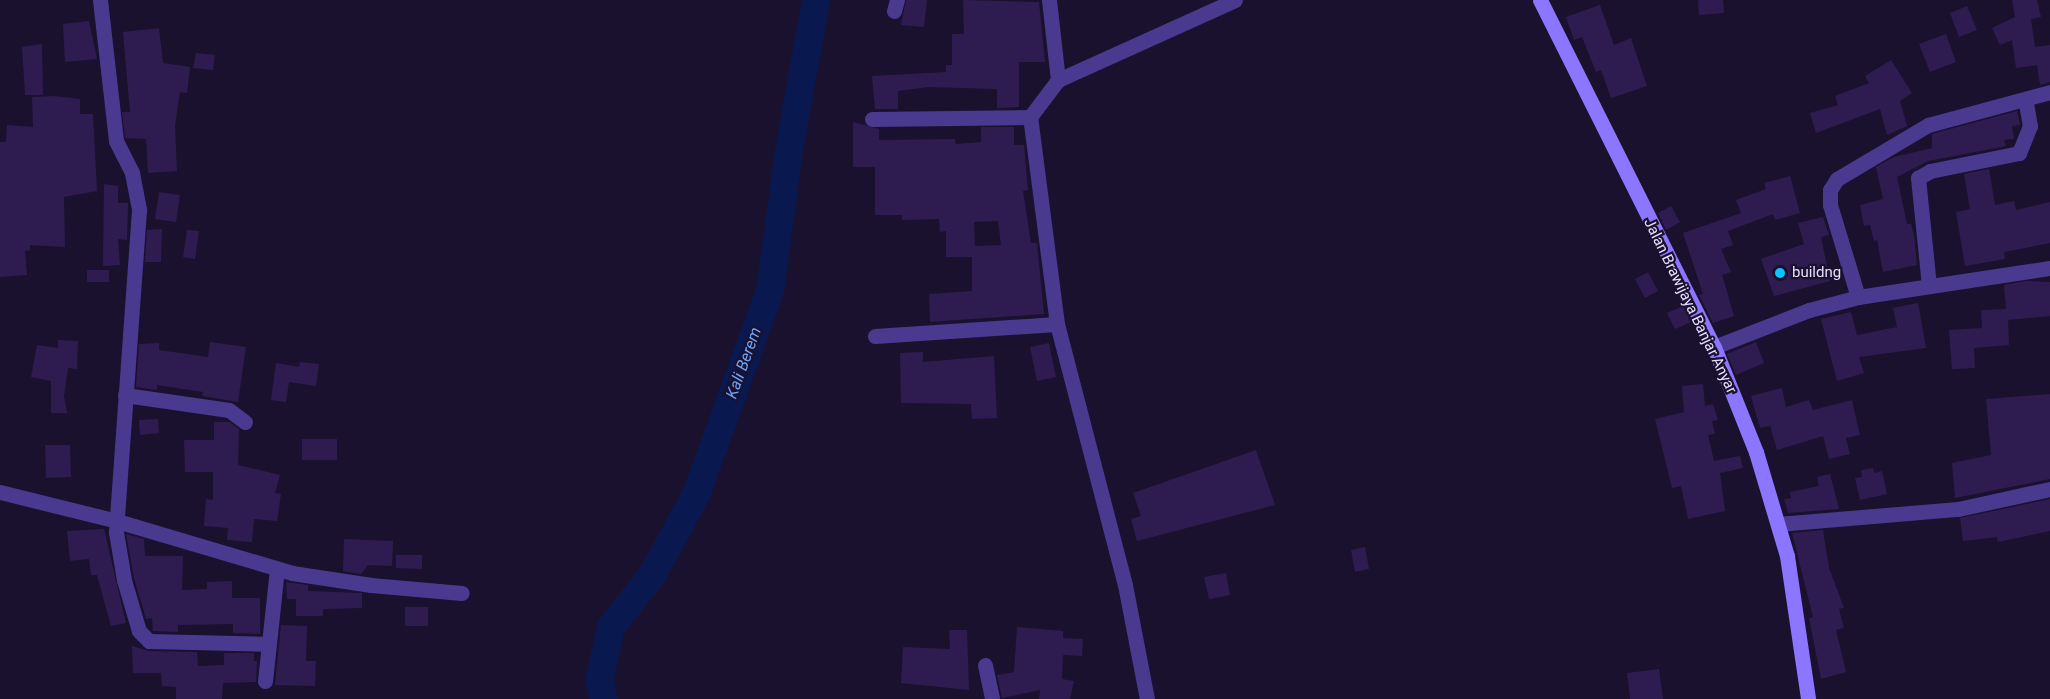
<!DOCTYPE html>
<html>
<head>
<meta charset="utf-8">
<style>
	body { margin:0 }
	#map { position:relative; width:2050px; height:699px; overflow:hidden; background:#1a112e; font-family:Roboto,sans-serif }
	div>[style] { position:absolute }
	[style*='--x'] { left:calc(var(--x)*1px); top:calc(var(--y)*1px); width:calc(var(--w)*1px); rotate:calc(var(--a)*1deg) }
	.river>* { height:28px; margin:-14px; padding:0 14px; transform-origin:14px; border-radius:14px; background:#09194f }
	.building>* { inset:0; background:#2e1c50 }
	.street>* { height:15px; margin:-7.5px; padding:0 7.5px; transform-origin:7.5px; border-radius:7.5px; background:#493a8f }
	.secondary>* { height:15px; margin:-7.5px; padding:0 7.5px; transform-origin:7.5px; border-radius:7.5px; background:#8c75ff }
	.dots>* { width:16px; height:16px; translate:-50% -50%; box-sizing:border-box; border:3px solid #1a112e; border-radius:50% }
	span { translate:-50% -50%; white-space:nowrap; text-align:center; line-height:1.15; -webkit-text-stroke:4.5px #1a112e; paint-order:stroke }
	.poi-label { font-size:15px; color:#e6deff }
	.left { translate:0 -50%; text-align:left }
	.street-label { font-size:15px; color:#e6deff }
	.water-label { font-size:16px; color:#6ca7ff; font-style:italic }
</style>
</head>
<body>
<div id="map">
	<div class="river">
		<div style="--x:604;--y:699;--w:18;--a:-106"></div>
		<div style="--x:599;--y:682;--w:56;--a:-77.7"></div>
		<div style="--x:611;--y:627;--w:66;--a:-51.7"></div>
		<div style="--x:652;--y:575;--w:91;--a:-61.2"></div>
		<div style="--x:696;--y:495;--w:217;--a:-70.1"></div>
		<div style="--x:770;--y:291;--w:142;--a:-82.3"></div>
		<div style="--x:789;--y:150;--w:152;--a:-79.8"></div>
	</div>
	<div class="building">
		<div style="clip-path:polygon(906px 0,927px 0,924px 27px,901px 25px)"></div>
		<div style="clip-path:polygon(963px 0,1039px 2px,1045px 62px,1019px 62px,1019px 107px,997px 108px,997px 89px,929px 87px,898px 91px,898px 109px,875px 109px,872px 76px,946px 72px,946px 65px,952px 65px,952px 34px,964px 34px)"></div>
		<div style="clip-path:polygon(1698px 0,1723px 0,1724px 13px,1699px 15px)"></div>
		<div style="clip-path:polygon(2012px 0,2037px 0,2041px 17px,2031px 19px,2035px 47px,2050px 45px,2050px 82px,2040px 85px,2037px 65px,2016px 68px,2012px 40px,2000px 45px,1992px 28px,2015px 17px)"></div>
		<div style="clip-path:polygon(1600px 5px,1614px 45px,1631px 38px,1647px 86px,1611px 98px,1601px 70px,1596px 72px,1582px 37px,1574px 40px,1566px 17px)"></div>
		<div style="clip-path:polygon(1967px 6px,1977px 30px,1959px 37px,1950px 13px)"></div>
		<div style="clip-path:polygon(89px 21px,97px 59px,65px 62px,63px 24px)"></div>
		<div style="clip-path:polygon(159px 28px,163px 63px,190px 67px,187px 93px,180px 92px,175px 125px,177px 171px,148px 173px,146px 139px,125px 138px,122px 112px,130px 112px,123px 32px)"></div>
		<div style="clip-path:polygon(1946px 34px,1956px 62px,1930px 72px,1919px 44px)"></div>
		<div style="clip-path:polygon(42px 44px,43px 95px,25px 95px,22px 47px)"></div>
		<div style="clip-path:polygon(196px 53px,215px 55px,213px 70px,193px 68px)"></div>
		<div style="clip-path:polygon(1891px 60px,1912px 93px,1900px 101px,1907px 126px,1887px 135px,1880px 109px,1816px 133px,1810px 113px,1838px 105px,1835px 96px,1869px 83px,1865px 76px)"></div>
		<div style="clip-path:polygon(54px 96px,80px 99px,80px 114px,93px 114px,97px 191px,64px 197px,65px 247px,30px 245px,30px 250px,25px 251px,27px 275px,0 277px,0 142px,6px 142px,7px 125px,33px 127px,32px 97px)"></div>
		<div style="clip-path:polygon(2017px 111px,2020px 125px,2012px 126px,2014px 139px,2004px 140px,2006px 146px,1928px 161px,1897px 177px,1907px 224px,1911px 224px,1914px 235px,1917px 265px,1883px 272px,1877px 240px,1874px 241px,1870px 225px,1864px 226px,1860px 205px,1883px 199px,1876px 167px,1894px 157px,1932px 148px,1932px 134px)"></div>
		<div style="clip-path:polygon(evenodd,853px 122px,879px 129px,879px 140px,955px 139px,956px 144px,981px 142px,981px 127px,1014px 127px,1014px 145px,1024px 145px,1028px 190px,1023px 191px,1031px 243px,1037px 243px,1044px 314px,930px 322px,929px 294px,972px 291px,972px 257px,946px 257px,946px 231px,940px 232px,939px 219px,902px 220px,902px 215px,875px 215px,875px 167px,853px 167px,853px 122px,998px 221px,1001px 245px,975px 246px,974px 222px,998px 221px)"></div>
		<div style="clip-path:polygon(1989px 169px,1995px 205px,2014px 201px,2016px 210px,2050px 202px,2050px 243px,2004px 252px,2005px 259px,1965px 266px,1956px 212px,1970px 209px,1964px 174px)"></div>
		<div style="clip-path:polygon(1790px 176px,1800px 213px,1775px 220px,1773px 214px,1728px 231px,1733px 245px,1721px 249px,1731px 272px,1722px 275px,1734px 316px,1713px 323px,1699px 295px,1703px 294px,1683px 233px,1741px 213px,1736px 200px,1766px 189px,1764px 183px)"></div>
		<div style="clip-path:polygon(104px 184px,118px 186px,118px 203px,128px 203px,127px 240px,118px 239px,120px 265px,103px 266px)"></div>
		<div style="clip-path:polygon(159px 192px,180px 195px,176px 222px,155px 219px)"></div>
		<div style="clip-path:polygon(1671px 206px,1680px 222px,1666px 230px,1658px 213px)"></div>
		<div style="clip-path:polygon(1823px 217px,1829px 235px,1821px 237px,1830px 281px,1774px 296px,1761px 259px,1804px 244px,1798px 223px)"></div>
		<div style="clip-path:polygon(162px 229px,161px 262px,145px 262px,147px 230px)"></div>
		<div style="clip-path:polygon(187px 230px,199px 231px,195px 259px,183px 257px)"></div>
		<div style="clip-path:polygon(87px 270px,109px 270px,109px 282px,87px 282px)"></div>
		<div style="clip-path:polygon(1648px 272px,1658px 291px,1645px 298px,1635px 279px)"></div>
		<div style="clip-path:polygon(2026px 281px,2050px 282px,2050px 316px,2008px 320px,2009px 345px,1974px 348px,1975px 368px,1952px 369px,1949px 330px,1982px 328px,1981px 310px,2006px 309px,2004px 285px)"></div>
		<div style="clip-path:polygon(1918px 303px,1926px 348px,1859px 357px,1864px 373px,1837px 381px,1821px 319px,1851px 312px,1857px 335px,1897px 327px,1893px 308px)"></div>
		<div style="clip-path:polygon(1683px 306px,1691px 322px,1675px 329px,1667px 313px)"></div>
		<div style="clip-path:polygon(58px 340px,78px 341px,77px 369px,68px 368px,64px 396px,67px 413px,51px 413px,51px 381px,31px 377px,37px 345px,58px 348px)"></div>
		<div style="clip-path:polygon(210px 342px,246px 347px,238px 402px,202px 396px,203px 392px,157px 385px,157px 390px,136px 387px,139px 344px,159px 343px,159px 350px,208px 357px)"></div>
		<div style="clip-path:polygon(1756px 342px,1764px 363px,1736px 375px,1727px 354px)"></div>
		<div style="clip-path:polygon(1049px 343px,1056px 377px,1037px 381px,1030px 347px)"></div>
		<div style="clip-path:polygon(923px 352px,923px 362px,994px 356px,997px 418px,972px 419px,971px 404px,901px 403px,900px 353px)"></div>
		<div style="clip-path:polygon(300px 362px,319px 364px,316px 386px,289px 382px,286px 402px,271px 400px,276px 363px,299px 367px)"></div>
		<div style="clip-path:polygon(1703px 384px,1705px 406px,1713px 404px,1718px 420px,1712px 421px,1715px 434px,1708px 435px,1714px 461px,1740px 456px,1743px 468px,1720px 473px,1725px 511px,1688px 519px,1681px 486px,1672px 488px,1655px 419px,1684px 412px,1682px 386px)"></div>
		<div style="clip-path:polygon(1782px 388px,1786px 407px,1809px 400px,1813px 410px,1852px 400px,1860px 435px,1846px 438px,1850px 454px,1829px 459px,1823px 436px,1777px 450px,1770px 426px,1760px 428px,1751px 396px)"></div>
		<div style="clip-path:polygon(2050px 394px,2050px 479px,1955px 498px,1952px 463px,1991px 455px,1986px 399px)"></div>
		<div style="clip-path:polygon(158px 419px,159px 433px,140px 435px,139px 420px)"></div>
		<div style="clip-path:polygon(214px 422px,229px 422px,239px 429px,238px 465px,280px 475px,275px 493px,281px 494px,277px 521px,254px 519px,252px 542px,227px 540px,228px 528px,204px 526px,206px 499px,213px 500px,213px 472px,185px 472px,184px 440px,214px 440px)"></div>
		<div style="clip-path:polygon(302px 439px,337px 439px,337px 460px,302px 460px)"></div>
		<div style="clip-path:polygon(45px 445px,70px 445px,71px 477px,46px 478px)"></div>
		<div style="clip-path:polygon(1256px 450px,1275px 505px,1137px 541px,1131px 519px,1141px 516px,1133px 493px)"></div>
		<div style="clip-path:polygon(1873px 468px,1874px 473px,1882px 471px,1887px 494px,1860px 500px,1855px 478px,1862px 477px,1861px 470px)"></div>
		<div style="clip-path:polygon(1830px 474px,1839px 509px,1788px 513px,1784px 499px,1791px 498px,1790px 492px,1819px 486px,1817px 477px)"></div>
		<div style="clip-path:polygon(2050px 499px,2050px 531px,1998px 542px,1997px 537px,1963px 541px,1960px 518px)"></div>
		<div style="clip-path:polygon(104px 529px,126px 623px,111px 626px,97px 575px,91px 575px,89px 559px,70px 561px,67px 531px)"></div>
		<div style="clip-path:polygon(1823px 530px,1829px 568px,1844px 608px,1839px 609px,1844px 628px,1836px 630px,1846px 672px,1821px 679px,1809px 618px,1813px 617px,1792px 533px)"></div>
		<div style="clip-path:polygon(126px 534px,144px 539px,145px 556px,183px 556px,182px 590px,207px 589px,207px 582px,232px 581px,232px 598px,260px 598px,260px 634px,233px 633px,233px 624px,178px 625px,178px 632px,153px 631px,152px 618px,146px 619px,134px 578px)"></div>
		<div style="clip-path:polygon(344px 539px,393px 541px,392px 566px,368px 565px,361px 574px,343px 571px)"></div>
		<div style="clip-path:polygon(1365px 547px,1369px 569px,1355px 572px,1351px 550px)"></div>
		<div style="clip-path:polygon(396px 555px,422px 555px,422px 569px,396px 568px)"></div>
		<div style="clip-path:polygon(1226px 573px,1230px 595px,1209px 599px,1204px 577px)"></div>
		<div style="clip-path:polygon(286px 582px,308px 585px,308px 591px,362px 593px,362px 608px,323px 609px,323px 616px,296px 616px,296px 599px,287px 599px)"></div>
		<div style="clip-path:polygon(405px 607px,428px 607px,428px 626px,405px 626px)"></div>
		<div style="clip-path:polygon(281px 625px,307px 626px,306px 661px,316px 661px,315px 686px,275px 685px)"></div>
		<div style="clip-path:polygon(1017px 627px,1063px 631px,1063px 638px,1083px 639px,1082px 656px,1063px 655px,1062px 679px,1074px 681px,1070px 699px,1039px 699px,1040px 690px,1002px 698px,997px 675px,1014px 672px)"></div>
		<div style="clip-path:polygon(949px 630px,967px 630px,969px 690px,901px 683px,903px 647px,950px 649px)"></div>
		<div style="clip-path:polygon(132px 646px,149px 651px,197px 652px,198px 666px,224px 665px,224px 653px,254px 653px,254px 661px,257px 661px,256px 682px,223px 683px,222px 699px,176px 699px,176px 687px,162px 686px,161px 673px,133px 673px)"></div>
		<div style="clip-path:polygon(1659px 669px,1663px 699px,1630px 699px,1627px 673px)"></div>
	</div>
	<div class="street">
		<div style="--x:100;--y:0;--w:142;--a:83.5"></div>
		<div style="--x:116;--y:141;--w:36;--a:63"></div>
		<div style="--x:132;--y:173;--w:38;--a:79"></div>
		<div style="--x:139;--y:210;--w:323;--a:94.1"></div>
		<div style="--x:116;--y:532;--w:49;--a:80.5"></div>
		<div style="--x:124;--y:580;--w:53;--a:73.6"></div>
		<div style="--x:139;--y:631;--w:14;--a:45"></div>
		<div style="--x:149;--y:641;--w:120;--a:1.4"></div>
		<div style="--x:1049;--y:0;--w:81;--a:83.6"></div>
		<div style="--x:894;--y:11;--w:11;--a:-75"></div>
		<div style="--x:872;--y:119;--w:158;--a:-0.7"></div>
		<div style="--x:1929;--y:286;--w:109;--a:-95.8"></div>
		<div style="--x:1918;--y:178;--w:14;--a:-30"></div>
		<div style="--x:1930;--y:171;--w:91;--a:-11.4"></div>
		<div style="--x:2019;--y:153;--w:29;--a:-68"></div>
		<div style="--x:2030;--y:126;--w:27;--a:-100"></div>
		<div style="--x:1858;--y:297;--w:96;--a:-106.9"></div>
		<div style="--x:1830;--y:205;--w:15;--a:-90"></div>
		<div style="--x:1830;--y:190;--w:13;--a:-58"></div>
		<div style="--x:1837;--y:179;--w:106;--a:-30.7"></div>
		<div style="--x:1928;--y:125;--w:126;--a:-15.1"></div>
		<div style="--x:875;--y:336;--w:182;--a:-3.8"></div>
		<div style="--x:1714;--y:347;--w:102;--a:-21.3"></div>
		<div style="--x:1809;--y:310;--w:51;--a:-14.9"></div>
		<div style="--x:1858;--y:297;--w:194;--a:-8.6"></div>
		<div style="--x:125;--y:395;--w:105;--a:8.2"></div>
		<div style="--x:229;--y:410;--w:20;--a:37"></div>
		<div style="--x:0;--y:492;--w:121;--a:13.9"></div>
		<div style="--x:117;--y:521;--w:183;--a:16.5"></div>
		<div style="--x:292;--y:573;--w:80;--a:8.6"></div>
		<div style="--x:371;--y:585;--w:91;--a:5"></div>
		<div style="--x:1778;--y:524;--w:181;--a:-4.8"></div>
		<div style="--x:1958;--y:509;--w:94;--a:-12.3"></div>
		<div style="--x:985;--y:665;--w:35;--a:78"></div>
		<div style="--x:265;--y:681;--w:113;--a:-83.9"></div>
		<div style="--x:1147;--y:699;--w:116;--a:-100.9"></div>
		<div style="--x:1125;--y:585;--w:270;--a:-104.6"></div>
		<div style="--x:1057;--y:324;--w:209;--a:-97.4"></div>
		<div style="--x:1030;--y:117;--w:46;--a:-52.9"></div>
		<div style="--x:1058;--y:80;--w:194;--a:-24.3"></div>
	</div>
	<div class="secondary">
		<div style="--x:1540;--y:0;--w:388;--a:63.4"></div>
		<div style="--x:1714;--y:347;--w:113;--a:68.2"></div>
		<div style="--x:1756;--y:452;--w:109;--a:73.4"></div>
		<div style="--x:1787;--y:556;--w:145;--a:81.6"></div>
	</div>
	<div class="dots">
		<div style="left:1780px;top:273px;background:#0ac5ff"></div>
	</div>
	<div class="poi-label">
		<span class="left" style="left:1792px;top:273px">buildng</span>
	</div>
	<div class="street-label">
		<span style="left:1690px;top:306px;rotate:64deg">Jalan Brawijaya Banjar Anyar</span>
	</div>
	<div class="water-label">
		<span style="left:744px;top:363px;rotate:-70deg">Kali Berem</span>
	</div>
</div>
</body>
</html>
